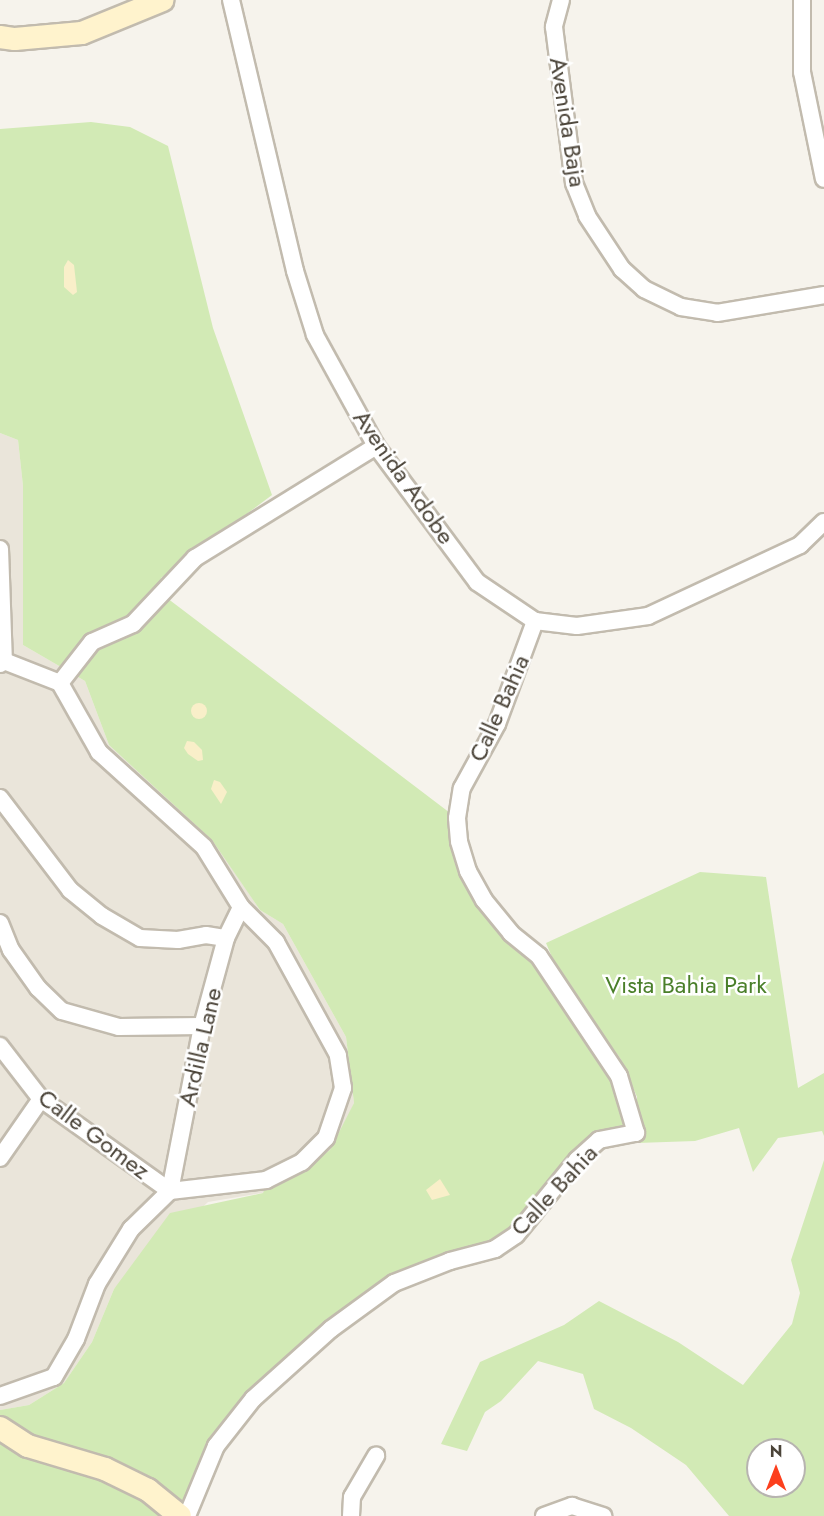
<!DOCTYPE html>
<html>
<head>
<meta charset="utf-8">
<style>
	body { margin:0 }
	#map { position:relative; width:824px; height:1516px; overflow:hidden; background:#f6f3ec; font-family:Jost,sans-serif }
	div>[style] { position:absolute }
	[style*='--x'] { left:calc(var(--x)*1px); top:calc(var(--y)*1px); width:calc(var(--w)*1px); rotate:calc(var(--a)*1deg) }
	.residential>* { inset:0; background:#eae5da }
	.green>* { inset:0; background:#d2eab5 }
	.sand>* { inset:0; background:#f9efc9 }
	.round { border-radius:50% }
	.roads { filter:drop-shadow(2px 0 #c2bbae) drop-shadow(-2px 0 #c2bbae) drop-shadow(0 2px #c2bbae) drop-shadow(0 -2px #c2bbae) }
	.street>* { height:16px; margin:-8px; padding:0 8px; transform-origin:8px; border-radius:8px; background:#fff }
	.secondary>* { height:22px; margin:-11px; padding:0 11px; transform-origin:11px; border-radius:11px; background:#fff3cd }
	span { translate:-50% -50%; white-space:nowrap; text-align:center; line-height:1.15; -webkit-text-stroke:5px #fff; paint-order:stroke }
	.street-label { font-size:24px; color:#4b4439 }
	.park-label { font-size:24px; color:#4a7f2a }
	.north { position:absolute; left:746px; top:1438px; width:60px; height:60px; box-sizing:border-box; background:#fff; border:2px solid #b7b4b0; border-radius:50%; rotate:0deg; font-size:16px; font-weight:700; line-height:24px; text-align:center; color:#4b4439 }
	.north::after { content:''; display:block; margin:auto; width:21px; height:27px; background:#fc3f1d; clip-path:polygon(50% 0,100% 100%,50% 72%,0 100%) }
</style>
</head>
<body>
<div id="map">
	<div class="residential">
		<div style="clip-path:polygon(0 433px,18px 440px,23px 486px,23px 645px,85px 681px,109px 745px,212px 839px,260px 910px,283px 924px,346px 1037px,354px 1103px,331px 1156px,280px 1190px,208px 1202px,114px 1289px,92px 1342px,64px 1383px,29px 1405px,0 1410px)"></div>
	</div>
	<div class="green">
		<div style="clip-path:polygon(91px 122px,130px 127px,168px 146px,213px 328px,272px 495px,161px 578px,167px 598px,454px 816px,457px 861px,485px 916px,530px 957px,597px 1051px,615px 1086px,625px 1128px,593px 1136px,520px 1223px,487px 1242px,398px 1271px,279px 1364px,212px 1434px,185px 1516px,0 1516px,0 1410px,29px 1405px,64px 1383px,92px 1342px,114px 1289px,170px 1213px,263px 1193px,267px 1184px,292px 1178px,330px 1150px,354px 1103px,346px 1037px,283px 924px,260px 910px,212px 840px,109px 745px,85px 681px,23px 645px,23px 486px,18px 440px,0 433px,0 129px)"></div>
		<div style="clip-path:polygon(700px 872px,766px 877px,798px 1088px,824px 1073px,824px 1136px,822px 1131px,778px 1138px,753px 1172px,739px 1128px,695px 1141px,637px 1143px,637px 1097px,620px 1058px,560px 976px,546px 943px)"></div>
		<div style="clip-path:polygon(evenodd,824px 1160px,824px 1516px,729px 1516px,686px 1465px,631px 1428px,594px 1409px,583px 1374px,538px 1361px,501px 1401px,485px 1412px,467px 1451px,441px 1444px,480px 1362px,564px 1325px,599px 1301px,678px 1342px,743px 1385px,792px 1324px,800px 1293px,791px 1260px,824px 1160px,758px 1450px,794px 1450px,794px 1486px,758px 1486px,758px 1450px)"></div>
	</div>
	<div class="sand">
		<div style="clip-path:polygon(68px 260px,74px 265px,77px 292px,73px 295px,64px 287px,64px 267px)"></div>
		<div class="round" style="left:191px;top:703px;width:16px;height:16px"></div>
		<div style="clip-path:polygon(187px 741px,194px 742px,202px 750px,203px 760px,198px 761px,188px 754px,184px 748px)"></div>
		<div style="clip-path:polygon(214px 780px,220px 782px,227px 792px,221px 804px,211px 789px)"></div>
		<div style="clip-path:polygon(440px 1179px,450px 1195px,432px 1200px,426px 1190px)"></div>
	</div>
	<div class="roads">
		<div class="street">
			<div style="--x:231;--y:0;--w:278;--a:76.7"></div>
			<div style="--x:295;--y:271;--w:67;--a:72.6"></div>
			<div style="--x:315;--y:335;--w:127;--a:61.2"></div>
			<div style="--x:376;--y:446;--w:169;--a:53.4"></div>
			<div style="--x:477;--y:582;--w:70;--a:33.9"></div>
			<div style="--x:535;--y:621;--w:42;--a:6.8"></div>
			<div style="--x:577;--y:626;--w:72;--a:-8"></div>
			<div style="--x:648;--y:616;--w:168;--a:-25"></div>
			<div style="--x:800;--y:545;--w:33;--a:-44"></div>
			<div style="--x:561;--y:0;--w:28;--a:105"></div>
			<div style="--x:554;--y:27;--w:157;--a:82.7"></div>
			<div style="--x:574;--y:183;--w:35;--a:68"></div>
			<div style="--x:587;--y:216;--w:64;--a:56.6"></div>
			<div style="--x:622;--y:269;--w:30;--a:42"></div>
			<div style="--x:644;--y:289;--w:41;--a:25.9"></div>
			<div style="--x:681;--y:307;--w:36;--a:9"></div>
			<div style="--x:717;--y:313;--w:109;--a:-9.5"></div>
			<div style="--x:802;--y:0;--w:72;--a:90"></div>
			<div style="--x:802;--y:72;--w:109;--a:78.4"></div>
			<div style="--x:0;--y:549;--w:112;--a:88"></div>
			<div style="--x:0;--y:664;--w:5;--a:-37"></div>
			<div style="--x:4;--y:661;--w:60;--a:21.4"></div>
			<div style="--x:60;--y:683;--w:52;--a:-52"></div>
			<div style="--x:92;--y:642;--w:45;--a:-23.7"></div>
			<div style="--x:133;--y:624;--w:91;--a:-46.8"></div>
			<div style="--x:195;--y:558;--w:213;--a:-31.7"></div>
			<div style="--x:0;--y:798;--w:116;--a:52.7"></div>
			<div style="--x:70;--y:890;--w:41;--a:39.1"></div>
			<div style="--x:102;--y:916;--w:44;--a:30.1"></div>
			<div style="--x:140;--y:938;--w:38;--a:3"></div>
			<div style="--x:178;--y:940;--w:28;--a:-10"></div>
			<div style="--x:206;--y:935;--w:20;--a:9"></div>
			<div style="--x:0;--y:923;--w:29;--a:68"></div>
			<div style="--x:11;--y:950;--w:47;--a:54.6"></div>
			<div style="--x:38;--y:988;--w:33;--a:44"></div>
			<div style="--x:62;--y:1011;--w:59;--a:15.7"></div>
			<div style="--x:119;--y:1027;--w:83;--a:-0.7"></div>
			<div style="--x:0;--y:1046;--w:67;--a:52.3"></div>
			<div style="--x:41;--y:1099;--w:158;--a:35.5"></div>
			<div style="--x:0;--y:1158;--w:72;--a:-55.2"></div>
			<div style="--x:170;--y:1191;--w:168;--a:-79"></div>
			<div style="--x:202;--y:1026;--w:91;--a:-74.7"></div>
			<div style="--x:226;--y:938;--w:34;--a:-64"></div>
			<div style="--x:0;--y:1396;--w:57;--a:-19.4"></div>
			<div style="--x:54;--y:1377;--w:44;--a:-59.9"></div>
			<div style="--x:76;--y:1339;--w:59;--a:-69.1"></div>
			<div style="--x:97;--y:1284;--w:65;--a:-58.3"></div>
			<div style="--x:131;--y:1229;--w:54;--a:-44.3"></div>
			<div style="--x:170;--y:1191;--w:97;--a:-6.5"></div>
			<div style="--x:266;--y:1180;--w:40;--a:-26.6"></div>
			<div style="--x:302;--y:1162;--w:34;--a:-45"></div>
			<div style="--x:326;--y:1138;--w:53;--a:-71.2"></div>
			<div style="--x:343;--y:1088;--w:33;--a:-99"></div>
			<div style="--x:338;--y:1055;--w:129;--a:-118.8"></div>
			<div style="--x:276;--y:942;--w:49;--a:-135"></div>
			<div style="--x:241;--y:907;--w:70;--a:-121.7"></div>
			<div style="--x:204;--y:847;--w:142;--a:-137.9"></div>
			<div style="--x:99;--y:752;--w:79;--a:-119.5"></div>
			<div style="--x:187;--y:1516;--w:76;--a:-67.5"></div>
			<div style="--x:216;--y:1446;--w:60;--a:-51.8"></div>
			<div style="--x:253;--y:1399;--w:105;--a:-41.9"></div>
			<div style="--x:331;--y:1329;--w:78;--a:-36.1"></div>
			<div style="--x:394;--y:1283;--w:60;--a:-21.4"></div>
			<div style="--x:450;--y:1261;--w:47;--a:-14.9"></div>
			<div style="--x:495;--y:1249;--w:25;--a:-34"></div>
			<div style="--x:516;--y:1235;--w:97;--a:-50.9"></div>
			<div style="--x:577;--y:1160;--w:30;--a:-42"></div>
			<div style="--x:599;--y:1140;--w:38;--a:-11"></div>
			<div style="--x:636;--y:1133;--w:59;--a:-106.6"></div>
			<div style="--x:619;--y:1076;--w:144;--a:-123.7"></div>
			<div style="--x:539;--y:956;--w:36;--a:-141"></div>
			<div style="--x:511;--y:933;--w:43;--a:-129.3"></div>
			<div style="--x:484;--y:900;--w:33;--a:-119"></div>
			<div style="--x:468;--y:871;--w:31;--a:-107"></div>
			<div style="--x:459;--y:841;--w:23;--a:-95"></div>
			<div style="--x:457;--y:818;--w:30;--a:-81"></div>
			<div style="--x:462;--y:788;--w:73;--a:-61.3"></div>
			<div style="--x:497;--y:724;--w:110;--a:-69.7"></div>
			<div style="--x:351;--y:1516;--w:19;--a:-87"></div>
			<div style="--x:352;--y:1497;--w:48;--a:-59.7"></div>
			<div style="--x:544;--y:1516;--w:30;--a:-20"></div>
			<div style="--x:572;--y:1506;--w:33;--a:18"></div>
		</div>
		<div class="secondary">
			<div style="--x:0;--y:37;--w:15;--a:8"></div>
			<div style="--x:15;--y:39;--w:67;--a:-5.1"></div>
			<div style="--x:82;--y:33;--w:87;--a:-22.2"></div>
			<div style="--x:0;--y:1428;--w:33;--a:33"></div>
			<div style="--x:28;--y:1446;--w:80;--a:16.6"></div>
			<div style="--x:105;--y:1469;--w:48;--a:26"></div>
			<div style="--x:148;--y:1490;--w:41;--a:39.1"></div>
		</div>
	</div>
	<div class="street-label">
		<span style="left:568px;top:122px;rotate:81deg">Avenida Baja</span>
		<span style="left:404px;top:477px;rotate:55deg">Avenida Adobe</span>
		<span style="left:499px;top:708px;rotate:-66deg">Calle Bahia</span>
		<span style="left:200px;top:1047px;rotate:-77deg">Ardilla Lane</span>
		<span style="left:94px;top:1134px;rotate:37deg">Calle Gomez</span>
		<span style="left:554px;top:1190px;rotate:-47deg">Calle Bahia</span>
	</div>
	<div class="park-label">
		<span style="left:686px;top:985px">Vista Bahia Park</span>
	</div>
	<div class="north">N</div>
</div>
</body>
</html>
